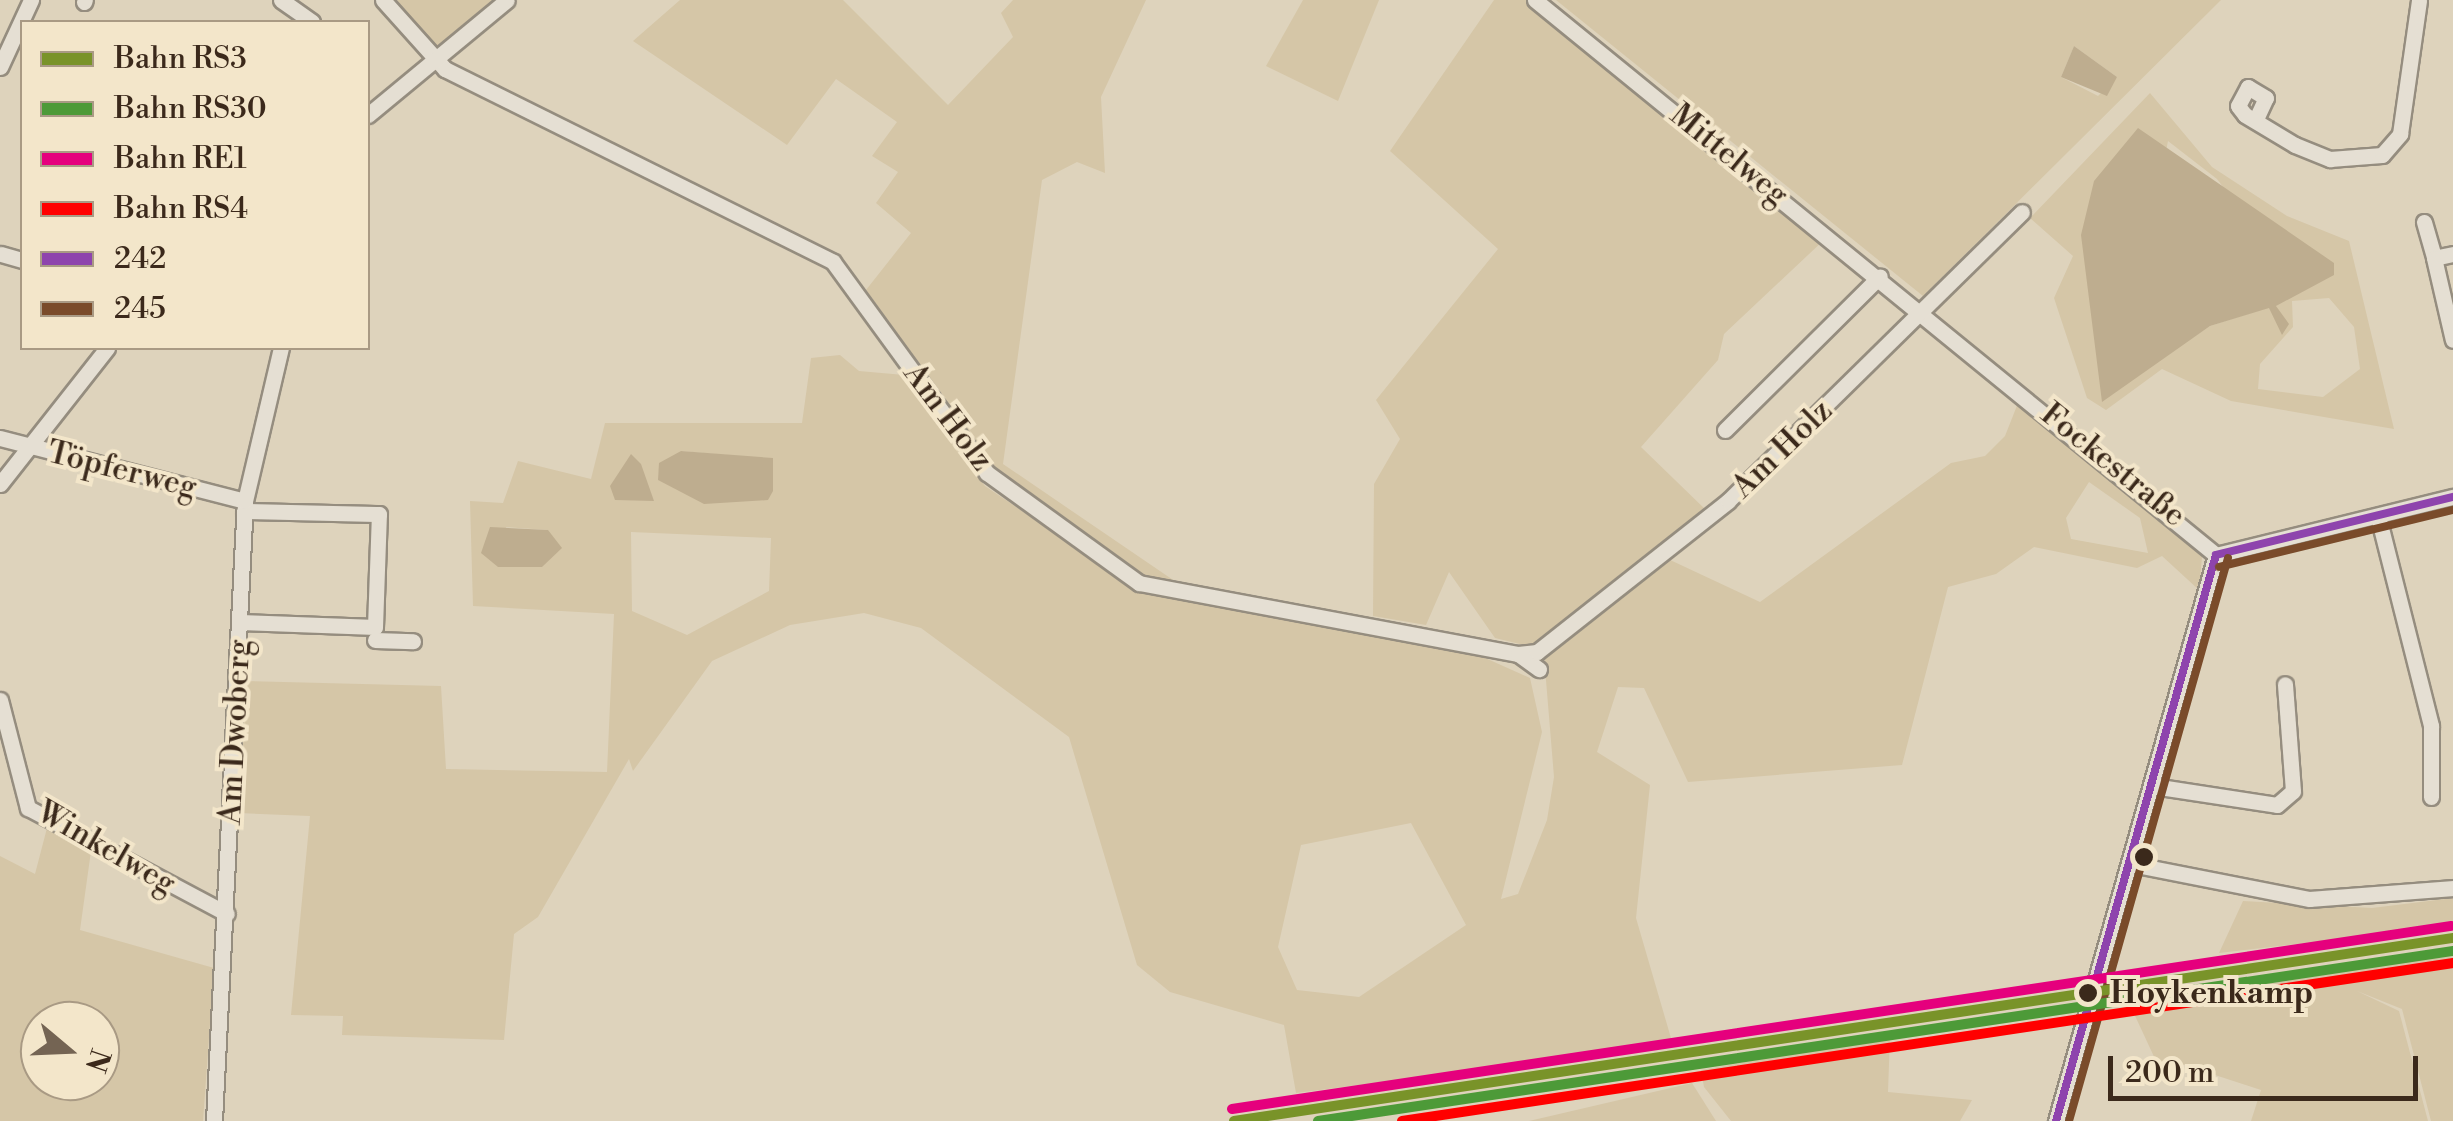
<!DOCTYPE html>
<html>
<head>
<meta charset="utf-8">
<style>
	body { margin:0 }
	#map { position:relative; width:2453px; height:1121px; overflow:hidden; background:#ded3bc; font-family:"Libre Bodoni",serif }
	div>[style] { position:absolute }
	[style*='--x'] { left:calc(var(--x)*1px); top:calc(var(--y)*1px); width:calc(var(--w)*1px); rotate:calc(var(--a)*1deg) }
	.green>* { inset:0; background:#d5c6a7 }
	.water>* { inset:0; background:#bead8f }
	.roads { filter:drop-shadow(2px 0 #958d7f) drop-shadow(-2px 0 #958d7f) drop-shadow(0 2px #958d7f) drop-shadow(0 -2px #958d7f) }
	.minor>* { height:15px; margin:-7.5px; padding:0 7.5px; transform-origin:7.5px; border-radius:7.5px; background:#e5dfd3 }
	.bus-1>* { height:8px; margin:-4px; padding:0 4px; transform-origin:4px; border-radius:4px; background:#8e44ad }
	.bus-2>* { height:8px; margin:-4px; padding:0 4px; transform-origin:4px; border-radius:4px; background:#7a4b2a }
	.rail-1>* { height:10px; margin:-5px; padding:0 5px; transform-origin:5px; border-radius:5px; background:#799329 }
	.rail-2>* { height:10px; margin:-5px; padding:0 5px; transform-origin:5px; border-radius:5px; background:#4d9a38 }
	.rail-3>* { height:10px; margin:-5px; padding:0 5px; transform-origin:5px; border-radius:5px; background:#e5007d }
	.rail-4>* { height:10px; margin:-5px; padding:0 5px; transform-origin:5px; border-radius:5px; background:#f00 }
	.dots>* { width:28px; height:28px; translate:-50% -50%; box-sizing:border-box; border:5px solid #f3e6ca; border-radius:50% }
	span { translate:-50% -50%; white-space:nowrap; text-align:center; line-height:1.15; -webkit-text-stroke:8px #f3e6ca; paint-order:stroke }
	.street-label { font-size:32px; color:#3b291b }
	.stop-label { font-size:32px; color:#3b291b; font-weight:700 }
	.left { translate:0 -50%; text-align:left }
	.legend { position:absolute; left:20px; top:20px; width:350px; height:330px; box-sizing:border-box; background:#f3e6ca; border:2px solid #a99a84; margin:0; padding:12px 18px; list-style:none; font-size:30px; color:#3b291b }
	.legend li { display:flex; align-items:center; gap:20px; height:50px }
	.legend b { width:50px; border:2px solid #a99a84 }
	.north { position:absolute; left:20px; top:1001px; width:100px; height:100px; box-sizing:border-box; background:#f3e6ca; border:2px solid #a99a84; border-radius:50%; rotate:109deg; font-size:28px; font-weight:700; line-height:40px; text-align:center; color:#3b291b }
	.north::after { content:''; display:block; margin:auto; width:35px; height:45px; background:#746453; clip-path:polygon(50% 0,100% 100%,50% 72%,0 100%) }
	.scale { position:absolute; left:2108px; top:1056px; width:310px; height:45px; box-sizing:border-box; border:5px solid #3b291b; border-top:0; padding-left:12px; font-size:30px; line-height:35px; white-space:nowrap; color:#3b291b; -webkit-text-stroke:8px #f3e6ca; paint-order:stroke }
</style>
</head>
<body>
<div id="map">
	<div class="green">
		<div style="clip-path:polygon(390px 0,493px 0,439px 48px)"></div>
		<div style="clip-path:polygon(680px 0,843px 0,948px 105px,1013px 37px,1001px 13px,1013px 0,1146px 0,1101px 97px,1105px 173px,1077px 162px,1042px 180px,1003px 464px,1179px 584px,1141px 578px,997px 472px,866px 290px,911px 233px,876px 203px,898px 172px,872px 156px,897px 122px,836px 79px,787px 145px,633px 41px)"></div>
		<div style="clip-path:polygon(1303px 0,1379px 0,1338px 101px,1266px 66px)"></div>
		<div style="clip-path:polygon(1494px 0,1528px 0,1825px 239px,1724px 334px,1718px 360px,1641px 447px,1708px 512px,1537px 648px,1495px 638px,1449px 572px,1426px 625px,1373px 616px,1374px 484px,1400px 439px,1376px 400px,1498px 249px,1390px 151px)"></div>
		<div style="clip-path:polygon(evenodd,1556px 0,2221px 0,1923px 296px,1556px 0,2074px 46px,2117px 77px,2098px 96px,2061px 77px,2074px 46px)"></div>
		<div style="clip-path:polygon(evenodd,2150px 93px,2212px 167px,2287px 216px,2349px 241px,2394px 429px,2231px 401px,2162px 369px,2106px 410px,2087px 398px,2054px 298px,2073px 256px,2030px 218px,2150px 93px,2168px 141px,2217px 179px,2298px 286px,2276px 306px,2286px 330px,2269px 307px,2210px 326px,2119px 386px,2168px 141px,2150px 93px,2329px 298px,2354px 327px,2360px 369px,2323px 397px,2258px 389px,2260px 364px,2293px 327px,2292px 301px,2329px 298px)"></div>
		<div style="clip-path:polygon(evenodd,840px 355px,859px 371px,904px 375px,985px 486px,1134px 587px,1454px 644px,1530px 678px,1542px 732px,1501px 899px,1518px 894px,1547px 820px,1554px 777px,1544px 656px,1668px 559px,1760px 602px,1951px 463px,1985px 456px,2005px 436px,2020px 398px,2203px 546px,2199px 590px,2162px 556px,2137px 568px,2034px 547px,1996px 574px,1948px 587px,1902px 765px,1688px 782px,1644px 688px,1618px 687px,1597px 752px,1650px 785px,1636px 918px,1673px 1045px,1296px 1093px,1284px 1025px,1170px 992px,1137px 965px,1069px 737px,921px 628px,864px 613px,790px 625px,712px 661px,633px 771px,629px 759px,538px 917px,514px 934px,504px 1040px,342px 1035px,343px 1016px,291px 1015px,310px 816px,238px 813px,245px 681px,441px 686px,446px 769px,607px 772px,614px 614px,473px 606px,470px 501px,503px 503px,518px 461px,591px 479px,605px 423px,802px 423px,811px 358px,840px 355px,681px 451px,773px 459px,768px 500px,738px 498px,681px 451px,840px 355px,2089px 482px,2140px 518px,2148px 553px,2071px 539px,2066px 518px,2089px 482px,840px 355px,506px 527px,548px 530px,542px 567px,516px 563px,506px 527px,840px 355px,631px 532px,771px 538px,769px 591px,687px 635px,632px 611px,631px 532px,840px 355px,1411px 823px,1466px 925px,1359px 997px,1297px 990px,1278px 947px,1301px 845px,1411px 823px)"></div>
		<div style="clip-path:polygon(evenodd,47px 828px,91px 851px,80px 930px,214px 968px,203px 1121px,0 1121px,0 856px,35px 874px,47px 828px,40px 1021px,100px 1021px,100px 1081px,40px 1081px,40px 1021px)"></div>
		<div style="clip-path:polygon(2453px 898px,2453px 926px,2219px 953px,2243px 901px,2372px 908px)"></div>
		<div style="clip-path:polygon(2453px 955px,2453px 1121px,2431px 1121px,2402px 1009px,2357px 991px,2399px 1011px,2428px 1121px,2251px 1121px,2261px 1090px,2169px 1060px,2163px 1076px,2130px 1005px)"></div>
		<div style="clip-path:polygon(1890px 1036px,1888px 1092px,1972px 1100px,1960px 1121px,1731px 1121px,1704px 1087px,1701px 1070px)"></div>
		<div style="clip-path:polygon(1692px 1083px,1716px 1121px,1529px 1121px)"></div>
	</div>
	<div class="water">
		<div style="clip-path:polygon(2074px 46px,2117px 77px,2107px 96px,2061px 77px)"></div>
		<div style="clip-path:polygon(2138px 128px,2334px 263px,2334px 275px,2276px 306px,2289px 324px,2282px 335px,2269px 308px,2210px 326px,2102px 402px,2081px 235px,2094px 181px)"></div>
		<div style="clip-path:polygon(681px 451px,773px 458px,773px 491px,768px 500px,704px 504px,658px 480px,659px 463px)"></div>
		<div style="clip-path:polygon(631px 454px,641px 464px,654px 501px,615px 500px,610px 486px)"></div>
		<div style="clip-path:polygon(490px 527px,548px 530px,562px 548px,542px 567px,498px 567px,481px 553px)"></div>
	</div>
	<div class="roads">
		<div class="minor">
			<div style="--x:281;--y:0;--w:38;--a:35"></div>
			<div style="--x:383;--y:0;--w:93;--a:48.1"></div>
			<div style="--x:445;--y:69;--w:433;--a:26.4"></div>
			<div style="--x:833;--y:262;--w:261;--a:53.9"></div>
			<div style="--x:987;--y:473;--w:188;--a:35.9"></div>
			<div style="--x:1139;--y:583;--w:386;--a:10.6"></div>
			<div style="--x:1518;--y:654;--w:26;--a:36"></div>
			<div style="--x:1535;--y:0;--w:879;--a:39.18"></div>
			<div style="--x:84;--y:2;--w:2;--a:-63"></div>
			<div style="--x:0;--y:67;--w:74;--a:-65.2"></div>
			<div style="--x:368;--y:115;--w:180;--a:-39.6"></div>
			<div style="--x:2256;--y:119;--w:23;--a:-65"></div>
			<div style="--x:2266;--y:98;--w:21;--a:-149"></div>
			<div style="--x:2248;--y:87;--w:21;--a:118"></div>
			<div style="--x:2238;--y:106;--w:11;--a:52"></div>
			<div style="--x:2245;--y:115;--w:58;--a:31"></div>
			<div style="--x:2295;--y:145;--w:38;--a:22"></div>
			<div style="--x:2330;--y:159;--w:52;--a:-4.4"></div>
			<div style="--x:2382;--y:155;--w:28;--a:-49"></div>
			<div style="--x:2400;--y:134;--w:135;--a:-81.9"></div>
			<div style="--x:2424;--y:222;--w:37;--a:74"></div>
			<div style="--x:1;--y:254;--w:22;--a:16"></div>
			<div style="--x:2453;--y:254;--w:19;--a:168"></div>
			<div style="--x:2434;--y:258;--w:84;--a:77"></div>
			<div style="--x:1725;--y:430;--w:218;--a:-44.8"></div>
			<div style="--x:0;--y:438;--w:253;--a:14.4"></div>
			<div style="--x:0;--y:484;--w:173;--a:-51.8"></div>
			<div style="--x:2378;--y:516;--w:217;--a:75.8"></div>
			<div style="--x:2431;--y:726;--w:71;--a:90"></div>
			<div style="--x:2216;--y:555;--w:244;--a:-13.8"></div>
			<div style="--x:241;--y:622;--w:134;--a:2.1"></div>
			<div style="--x:375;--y:627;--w:113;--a:-88"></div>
			<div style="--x:379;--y:514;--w:135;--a:-178.7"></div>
			<div style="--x:375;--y:640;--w:38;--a:2"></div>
			<div style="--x:1518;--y:654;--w:19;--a:-6"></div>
			<div style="--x:1537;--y:652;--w:243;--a:-38.3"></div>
			<div style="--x:1728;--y:501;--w:412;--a:-44.5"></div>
			<div style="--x:0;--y:700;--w:112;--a:75.5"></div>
			<div style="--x:28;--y:808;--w:225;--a:28"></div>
			<div style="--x:2153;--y:786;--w:125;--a:8.7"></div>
			<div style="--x:2277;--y:805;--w:21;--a:-41"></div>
			<div style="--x:2293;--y:791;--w:107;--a:-94.3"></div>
			<div style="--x:2131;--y:864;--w:182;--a:11.1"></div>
			<div style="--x:2310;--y:899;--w:143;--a:-4.4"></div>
			<div style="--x:214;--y:1121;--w:621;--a:-87.14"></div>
			<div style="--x:245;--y:501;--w:157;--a:-76.8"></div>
			<div style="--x:2056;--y:1121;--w:588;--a:-74.22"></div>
		</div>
	</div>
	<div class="bus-1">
		<div style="--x:2216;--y:555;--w:244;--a:-13.8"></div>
		<div style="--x:2056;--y:1121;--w:588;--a:-74.22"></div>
	</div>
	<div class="bus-2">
		<div style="--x:2219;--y:567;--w:241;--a:-13.7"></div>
		<div style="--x:2069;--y:1121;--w:585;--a:-74.23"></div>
	</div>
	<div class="rail-1">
		<div style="--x:1234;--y:1121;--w:1233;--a:-8.54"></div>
	</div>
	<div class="rail-2">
		<div style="--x:1318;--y:1121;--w:1148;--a:-8.52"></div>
	</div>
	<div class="rail-3">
		<div style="--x:1232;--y:1109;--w:1233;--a:-8.54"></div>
	</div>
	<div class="rail-4">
		<div style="--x:1402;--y:1121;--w:1063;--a:-8.55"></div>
	</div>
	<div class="dots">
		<div style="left:2144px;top:857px;background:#3b291b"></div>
		<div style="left:2088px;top:993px;background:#3b291b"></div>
	</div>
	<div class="street-label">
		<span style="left:1729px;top:155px;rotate:39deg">Mittelweg</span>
		<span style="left:948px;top:417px;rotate:53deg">Am Holz</span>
		<span style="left:1782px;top:449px;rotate:-44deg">Am Holz</span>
		<span style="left:2113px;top:465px;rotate:39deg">Fockestraße</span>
		<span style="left:122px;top:470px;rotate:14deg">Töpferweg</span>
		<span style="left:235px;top:732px;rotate:-87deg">Am Dwoberg</span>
		<span style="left:106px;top:848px;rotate:30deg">Winkelweg</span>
	</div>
	<div class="stop-label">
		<span class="left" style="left:2110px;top:993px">Hoykenkamp</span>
	</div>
	<ul class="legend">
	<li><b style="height:12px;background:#799329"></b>Bahn RS3</li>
	<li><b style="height:12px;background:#4d9a38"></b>Bahn RS30</li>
	<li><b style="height:12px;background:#e5007d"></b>Bahn RE1</li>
	<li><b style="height:12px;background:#f00"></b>Bahn RS4</li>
	<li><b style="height:12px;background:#8e44ad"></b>242</li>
	<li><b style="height:12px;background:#7a4b2a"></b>245</li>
	</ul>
	<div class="north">N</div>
	<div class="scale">200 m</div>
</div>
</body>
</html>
